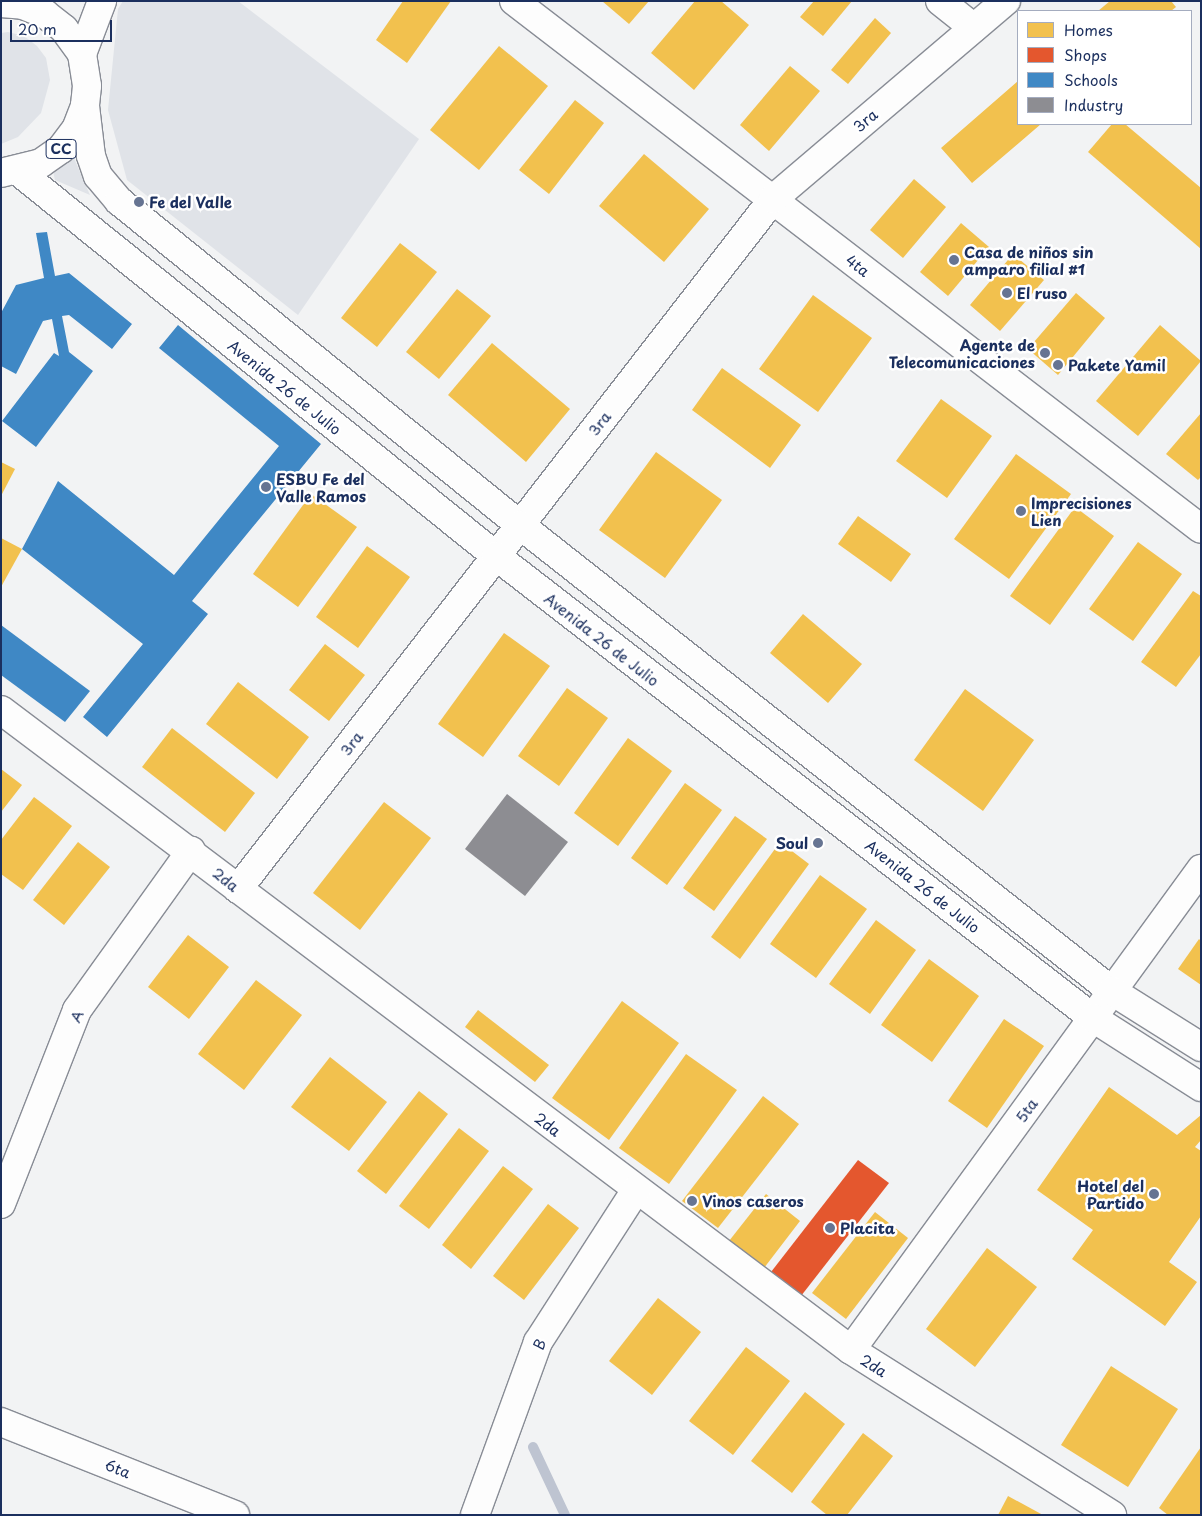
<!DOCTYPE html>
<html>
<head>
<meta charset="utf-8">
<style>
	body { margin:0 }
	#map { position:relative; width:1202px; height:1516px; overflow:hidden; background:#f2f3f4; font-family:"Playpen Sans",sans-serif }
	div>[style] { position:absolute }
	[style*='--x'] { left:calc(var(--x)*1px); top:calc(var(--y)*1px); width:calc(var(--w)*1px); rotate:calc(var(--a)*1deg) }
	.green>* { inset:0; background:#e0e3e8 }
	.homes>* { inset:0; background:#f2c14e }
	.shops>* { inset:0; background:#e4572e }
	.schools>* { inset:0; background:#3f88c5 }
	.industry>* { inset:0; background:#8d8d92 }
	.stream>* { height:10px; margin:-5px; padding:0 5px; transform-origin:5px; border-radius:5px; background:#bec4d1 }
	.roads { filter:drop-shadow(1px 0 #888c95) drop-shadow(-1px 0 #888c95) drop-shadow(0 1px #888c95) drop-shadow(0 -1px #888c95) }
	.street>* { height:28px; margin:-14px; padding:0 14px; transform-origin:14px; border-radius:14px; background:#fdfdfd }
	.secondary>* { height:28px; margin:-14px; padding:0 14px; transform-origin:14px; border-radius:14px; background:#fdfdfd }
	.primary>* { height:28px; margin:-14px; padding:0 14px; transform-origin:14px; border-radius:14px; background:#fdfdfd }
	.dots>* { width:14px; height:14px; translate:-50% -50%; box-sizing:border-box; border:2px solid #fff; border-radius:50% }
	span { translate:-50% -50%; white-space:nowrap; text-align:center; line-height:1.15; -webkit-text-stroke:5px #fff; paint-order:stroke }
	.shield-label span { padding:1px 4px; background:#fff; border:1px solid; border-radius:4px; -webkit-text-stroke-width:0 }
	.shield-label { font-size:14px; color:#1b2f5e; font-weight:700 }
	.street-label { font-size:15px; color:#1b2f5e }
	.poi-label { font-size:15px; color:#1b2f5e; font-weight:700 }
	.left { translate:0 -50%; text-align:left }
	.right { translate:-100% -50%; text-align:right }
	.frame { position:absolute; inset:0; border:2px solid #1b2f5e; pointer-events:none }
	.legend { position:absolute; left:1017px; top:10px; width:175px; height:115px; box-sizing:border-box; background:#fff; border:1px solid #a4acbf; margin:0; padding:6px 9px; list-style:none; font-size:15px; color:#1b2f5e }
	.legend li { display:flex; align-items:center; gap:10px; height:25px }
	.legend b { width:25px; border:1px solid #a4acbf }
	.scale { position:absolute; left:10px; top:20px; width:102px; height:22px; box-sizing:border-box; border:2px solid #1b2f5e; border-top:0; padding-left:6px; font-size:15px; line-height:18px; white-space:nowrap; color:#1b2f5e; -webkit-text-stroke:4px #fff; paint-order:stroke }
</style>
</head>
<body>
<div id="map">
	<div class="green">
		<div style="clip-path:polygon(123px 1px,238px 1px,419px 139px,298px 315px,127px 180px,108px 110px,118px 9px)"></div>
		<div style="clip-path:polygon(8px 32px,24px 36px,37px 46px,46px 58px,50px 80px,41px 113px,18px 137px,1px 144px,1px 33px)"></div>
		<div style="clip-path:polygon(73px 156px,90px 195px,55px 180px,53px 171px)"></div>
	</div>
	<div class="homes">
		<div style="clip-path:polygon(403px 1px,451px 1px,407px 63px,376px 40px)"></div>
		<div style="clip-path:polygon(602px 1px,649px 1px,629px 24px)"></div>
		<div style="clip-path:polygon(695px 1px,721px 1px,749px 25px,694px 90px,651px 53px)"></div>
		<div style="clip-path:polygon(814px 1px,852px 1px,823px 36px,800px 17px)"></div>
		<div style="clip-path:polygon(1110px 1px,1171px 1px,1176px 7px,1171px 11px,1098px 11px)"></div>
		<div style="clip-path:polygon(875px 18px,891px 33px,848px 84px,831px 70px)"></div>
		<div style="clip-path:polygon(499px 46px,548px 86px,479px 170px,430px 130px)"></div>
		<div style="clip-path:polygon(790px 66px,820px 91px,769px 151px,740px 125px)"></div>
		<div style="clip-path:polygon(1018px 81px,1018px 124px,1041px 124px,972px 183px,941px 148px)"></div>
		<div style="clip-path:polygon(575px 100px,604px 123px,549px 194px,519px 170px)"></div>
		<div style="clip-path:polygon(1112px 124px,1125px 124px,1201px 188px,1201px 249px,1088px 152px)"></div>
		<div style="clip-path:polygon(644px 154px,709px 209px,664px 262px,599px 206px)"></div>
		<div style="clip-path:polygon(914px 179px,946px 207px,903px 258px,870px 230px)"></div>
		<div style="clip-path:polygon(961px 223px,989px 247px,948px 296px,920px 272px)"></div>
		<div style="clip-path:polygon(400px 243px,437px 272px,377px 347px,341px 318px)"></div>
		<div style="clip-path:polygon(1013px 254px,1044px 280px,1000px 331px,970px 305px)"></div>
		<div style="clip-path:polygon(457px 289px,491px 316px,439px 379px,406px 352px)"></div>
		<div style="clip-path:polygon(1076px 293px,1105px 318px,1058px 375px,1028px 349px)"></div>
		<div style="clip-path:polygon(813px 295px,872px 338px,818px 412px,759px 369px)"></div>
		<div style="clip-path:polygon(1160px 325px,1201px 361px,1138px 436px,1096px 401px)"></div>
		<div style="clip-path:polygon(492px 343px,570px 409px,526px 462px,448px 395px)"></div>
		<div style="clip-path:polygon(722px 368px,801px 425px,770px 468px,692px 410px)"></div>
		<div style="clip-path:polygon(941px 399px,992px 436px,947px 498px,896px 461px)"></div>
		<div style="clip-path:polygon(1201px 413px,1201px 477px,1198px 480px,1166px 454px)"></div>
		<div style="clip-path:polygon(656px 452px,722px 500px,665px 578px,599px 530px)"></div>
		<div style="clip-path:polygon(1016px 454px,1071px 494px,1009px 579px,954px 539px)"></div>
		<div style="clip-path:polygon(1px 462px,15px 469px,1px 496px)"></div>
		<div style="clip-path:polygon(311px 494px,357px 527px,298px 607px,253px 574px)"></div>
		<div style="clip-path:polygon(1075px 507px,1114px 536px,1050px 625px,1010px 596px)"></div>
		<div style="clip-path:polygon(858px 516px,911px 554px,891px 582px,838px 544px)"></div>
		<div style="clip-path:polygon(1px 538px,22px 549px,1px 587px)"></div>
		<div style="clip-path:polygon(1138px 542px,1182px 574px,1133px 641px,1089px 609px)"></div>
		<div style="clip-path:polygon(367px 546px,410px 577px,358px 648px,316px 617px)"></div>
		<div style="clip-path:polygon(1193px 591px,1201px 596px,1201px 654px,1176px 687px,1141px 662px)"></div>
		<div style="clip-path:polygon(803px 614px,862px 664px,828px 703px,770px 653px)"></div>
		<div style="clip-path:polygon(504px 633px,550px 666px,483px 757px,438px 724px)"></div>
		<div style="clip-path:polygon(325px 644px,365px 675px,329px 721px,289px 690px)"></div>
		<div style="clip-path:polygon(238px 682px,309px 737px,277px 779px,206px 724px)"></div>
		<div style="clip-path:polygon(567px 688px,608px 718px,559px 786px,518px 756px)"></div>
		<div style="clip-path:polygon(965px 689px,1034px 740px,983px 811px,914px 760px)"></div>
		<div style="clip-path:polygon(172px 728px,255px 793px,225px 832px,142px 767px)"></div>
		<div style="clip-path:polygon(628px 738px,672px 771px,618px 846px,574px 813px)"></div>
		<div style="clip-path:polygon(1px 769px,22px 785px,1px 812px)"></div>
		<div style="clip-path:polygon(685px 783px,722px 810px,667px 885px,631px 858px)"></div>
		<div style="clip-path:polygon(34px 797px,72px 826px,23px 890px,1px 874px,1px 840px)"></div>
		<div style="clip-path:polygon(384px 802px,431px 838px,360px 930px,313px 893px)"></div>
		<div style="clip-path:polygon(735px 816px,767px 839px,714px 911px,683px 888px)"></div>
		<div style="clip-path:polygon(78px 842px,110px 867px,64px 925px,33px 900px)"></div>
		<div style="clip-path:polygon(780px 842px,809px 864px,740px 959px,711px 937px)"></div>
		<div style="clip-path:polygon(820px 875px,867px 909px,816px 978px,770px 944px)"></div>
		<div style="clip-path:polygon(876px 920px,916px 950px,870px 1014px,829px 984px)"></div>
		<div style="clip-path:polygon(188px 935px,229px 967px,189px 1019px,148px 987px)"></div>
		<div style="clip-path:polygon(1199px 939px,1201px 941px,1201px 985px,1178px 969px)"></div>
		<div style="clip-path:polygon(929px 959px,979px 996px,932px 1062px,881px 1025px)"></div>
		<div style="clip-path:polygon(256px 980px,302px 1015px,244px 1090px,198px 1054px)"></div>
		<div style="clip-path:polygon(622px 1001px,679px 1043px,609px 1140px,552px 1098px)"></div>
		<div style="clip-path:polygon(478px 1010px,549px 1065px,535px 1082px,465px 1027px)"></div>
		<div style="clip-path:polygon(1004px 1019px,1044px 1046px,987px 1128px,948px 1101px)"></div>
		<div style="clip-path:polygon(686px 1054px,737px 1090px,669px 1184px,619px 1148px)"></div>
		<div style="clip-path:polygon(330px 1057px,387px 1102px,349px 1151px,291px 1107px)"></div>
		<div style="clip-path:polygon(1109px 1087px,1177px 1135px,1201px 1115px,1201px 1140px,1195px 1147px,1201px 1151px,1201px 1216px,1169px 1262px,1197px 1282px,1165px 1326px,1072px 1259px,1093px 1230px,1037px 1190px)"></div>
		<div style="clip-path:polygon(419px 1091px,448px 1114px,386px 1194px,357px 1171px)"></div>
		<div style="clip-path:polygon(763px 1096px,799px 1124px,718px 1228px,682px 1201px)"></div>
		<div style="clip-path:polygon(459px 1128px,489px 1151px,429px 1229px,399px 1206px)"></div>
		<div style="clip-path:polygon(503px 1166px,533px 1189px,471px 1269px,442px 1245px)"></div>
		<div style="clip-path:polygon(766px 1194px,800px 1221px,764px 1268px,729px 1241px)"></div>
		<div style="clip-path:polygon(548px 1204px,579px 1228px,524px 1300px,493px 1276px)"></div>
		<div style="clip-path:polygon(875px 1212px,908px 1238px,846px 1319px,812px 1293px)"></div>
		<div style="clip-path:polygon(987px 1248px,1037px 1287px,975px 1367px,926px 1329px)"></div>
		<div style="clip-path:polygon(658px 1298px,701px 1332px,652px 1395px,609px 1361px)"></div>
		<div style="clip-path:polygon(746px 1347px,790px 1381px,733px 1455px,689px 1421px)"></div>
		<div style="clip-path:polygon(1111px 1366px,1178px 1409px,1128px 1487px,1061px 1445px)"></div>
		<div style="clip-path:polygon(805px 1392px,845px 1424px,792px 1493px,751px 1461px)"></div>
		<div style="clip-path:polygon(863px 1433px,893px 1456px,847px 1515px,827px 1515px,811px 1502px)"></div>
		<div style="clip-path:polygon(1201px 1447px,1201px 1515px,1168px 1515px,1159px 1508px)"></div>
		<div style="clip-path:polygon(1008px 1496px,1043px 1515px,998px 1515px)"></div>
	</div>
	<div class="shops">
		<div style="clip-path:polygon(858px 1160px,889px 1183px,801px 1296px,771px 1272px)"></div>
	</div>
	<div class="schools">
		<div style="clip-path:polygon(47px 232px,55px 276px,69px 273px,132px 324px,112px 349px,69px 315px,62px 316px,69px 352px,93px 371px,36px 447px,2px 421px,54px 353px,59px 356px,52px 319px,43px 321px,16px 374px,1px 366px,1px 313px,16px 285px,44px 278px,36px 233px)"></div>
		<div style="clip-path:polygon(178px 325px,321px 444px,192px 601px,208px 614px,107px 737px,83px 717px,143px 644px,22px 549px,58px 481px,174px 575px,279px 446px,159px 348px)"></div>
		<div style="clip-path:polygon(1px 625px,90px 691px,65px 722px,1px 675px)"></div>
	</div>
	<div class="industry">
		<div style="clip-path:polygon(507px 794px,568px 842px,525px 896px,465px 849px)"></div>
	</div>
	<div class="stream">
		<div style="--x:533;--y:1447;--w:75;--a:64.8"></div>
	</div>
	<div class="roads">
		<div class="street">
			<div style="--x:514;--y:1;--w:866;--a:37.54"></div>
			<div style="--x:940;--y:1;--w:43;--a:38.5"></div>
			<div style="--x:1;--y:710;--w:1064;--a:36.98"></div>
			<div style="--x:851;--y:1350;--w:309;--a:32.3"></div>
			<div style="--x:238;--y:889;--w:873;--a:-52.21"></div>
			<div style="--x:773;--y:199;--w:306;--a:-40.4"></div>
			<div style="--x:1;--y:1204;--w:208;--a:-68.6"></div>
			<div style="--x:77;--y:1010;--w:196;--a:-54.4"></div>
			<div style="--x:851;--y:1350;--w:595;--a:-53.96"></div>
			<div style="--x:1;--y:1422;--w:252;--a:21.7"></div>
			<div style="--x:475;--y:1515;--w:184;--a:-70"></div>
			<div style="--x:538;--y:1342;--w:181;--a:-57.2"></div>
		</div>
		<div class="secondary">
			<div style="--x:85;--y:106;--w:50;--a:83.2"></div>
			<div style="--x:91;--y:156;--w:21;--a:71"></div>
			<div style="--x:98;--y:176;--w:33;--a:50"></div>
			<div style="--x:119;--y:201;--w:516;--a:38.94"></div>
			<div style="--x:520;--y:525;--w:753;--a:38.21"></div>
			<div style="--x:1112;--y:991;--w:105;--a:32.2"></div>
			<div style="--x:18;--y:171;--w:614;--a:38.85"></div>
			<div style="--x:496;--y:556;--w:755;--a:37.74"></div>
			<div style="--x:1093;--y:1018;--w:128;--a:32.6"></div>
		</div>
		<div class="primary">
			<div style="--x:1;--y:3;--w:22;--a:5"></div>
			<div style="--x:23;--y:5;--w:24;--a:22"></div>
			<div style="--x:45;--y:14;--w:24;--a:38"></div>
			<div style="--x:64;--y:29;--w:31;--a:54"></div>
			<div style="--x:82;--y:54;--w:32;--a:81"></div>
			<div style="--x:87;--y:86;--w:20;--a:96"></div>
			<div style="--x:85;--y:106;--w:25;--a:111"></div>
			<div style="--x:76;--y:129;--w:25;--a:127"></div>
			<div style="--x:61;--y:149;--w:24;--a:145"></div>
			<div style="--x:41;--y:163;--w:41;--a:166"></div>
			<div style="--x:82;--y:54;--w:57;--a:-69.3"></div>
		</div>
	</div>
	<div class="dots">
		<div style="left:139px;top:202px;background:#667492"></div>
		<div style="left:954px;top:260px;background:#667492"></div>
		<div style="left:1007px;top:293px;background:#667492"></div>
		<div style="left:1045px;top:353px;background:#667492"></div>
		<div style="left:1058px;top:365px;background:#667492"></div>
		<div style="left:266px;top:487px;background:#667492"></div>
		<div style="left:1021px;top:511px;background:#667492"></div>
		<div style="left:818px;top:843px;background:#667492"></div>
		<div style="left:1154px;top:1194px;background:#667492"></div>
		<div style="left:692px;top:1201px;background:#667492"></div>
		<div style="left:830px;top:1228px;background:#667492"></div>
	</div>
	<div class="shield-label">
		<span style="left:61px;top:149px">CC</span>
	</div>
	<div class="street-label">
		<span style="left:865px;top:120px;rotate:-40deg">3ra</span>
		<span style="left:858px;top:265px;rotate:38deg">4ta</span>
		<span style="left:285px;top:387px;rotate:39deg">Avenida 26 de Julio</span>
		<span style="left:599px;top:423px;rotate:-52deg">3ra</span>
		<span style="left:602px;top:639px;rotate:38deg">Avenida 26 de Julio</span>
		<span style="left:351px;top:743px;rotate:-52deg">3ra</span>
		<span style="left:226px;top:879px;rotate:38deg">2da</span>
		<span style="left:923px;top:886px;rotate:38deg">Avenida 26 de Julio</span>
		<span style="left:76px;top:1016px;rotate:-65deg">A</span>
		<span style="left:1026px;top:1110px;rotate:-54deg">5ta</span>
		<span style="left:548px;top:1124px;rotate:37deg">2da</span>
		<span style="left:539px;top:1344px;rotate:-64deg">B</span>
		<span style="left:874px;top:1365px;rotate:32deg">2da</span>
		<span style="left:118px;top:1468px;rotate:22deg">6ta</span>
	</div>
	<div class="poi-label">
		<span class="left" style="left:149px;top:202px">Fe del Valle</span>
		<span class="left" style="left:964px;top:260px">Casa de niños sin<br>amparo filial #1</span>
		<span class="left" style="left:1017px;top:293px">El ruso</span>
		<span class="right" style="left:1035px;top:353px">Agente de<br>Telecomunicaciones</span>
		<span class="left" style="left:1068px;top:365px">Pakete Yamil</span>
		<span class="left" style="left:276px;top:487px">ESBU Fe del<br>Valle Ramos</span>
		<span class="left" style="left:1031px;top:511px">Imprecisiones<br>Lien</span>
		<span class="right" style="left:808px;top:843px">Soul</span>
		<span class="right" style="left:1144px;top:1194px">Hotel del<br>Partido</span>
		<span class="left" style="left:702px;top:1201px">Vinos caseros</span>
		<span class="left" style="left:840px;top:1228px">Placita</span>
	</div>
	<div class="frame"></div>
	<ul class="legend">
	<li><b style="height:14px;background:#f2c14e"></b>Homes</li>
	<li><b style="height:14px;background:#e4572e"></b>Shops</li>
	<li><b style="height:14px;background:#3f88c5"></b>Schools</li>
	<li><b style="height:14px;background:#8d8d92"></b>Industry</li>
	</ul>
	<div class="scale">20 m</div>
</div>
</body>
</html>
